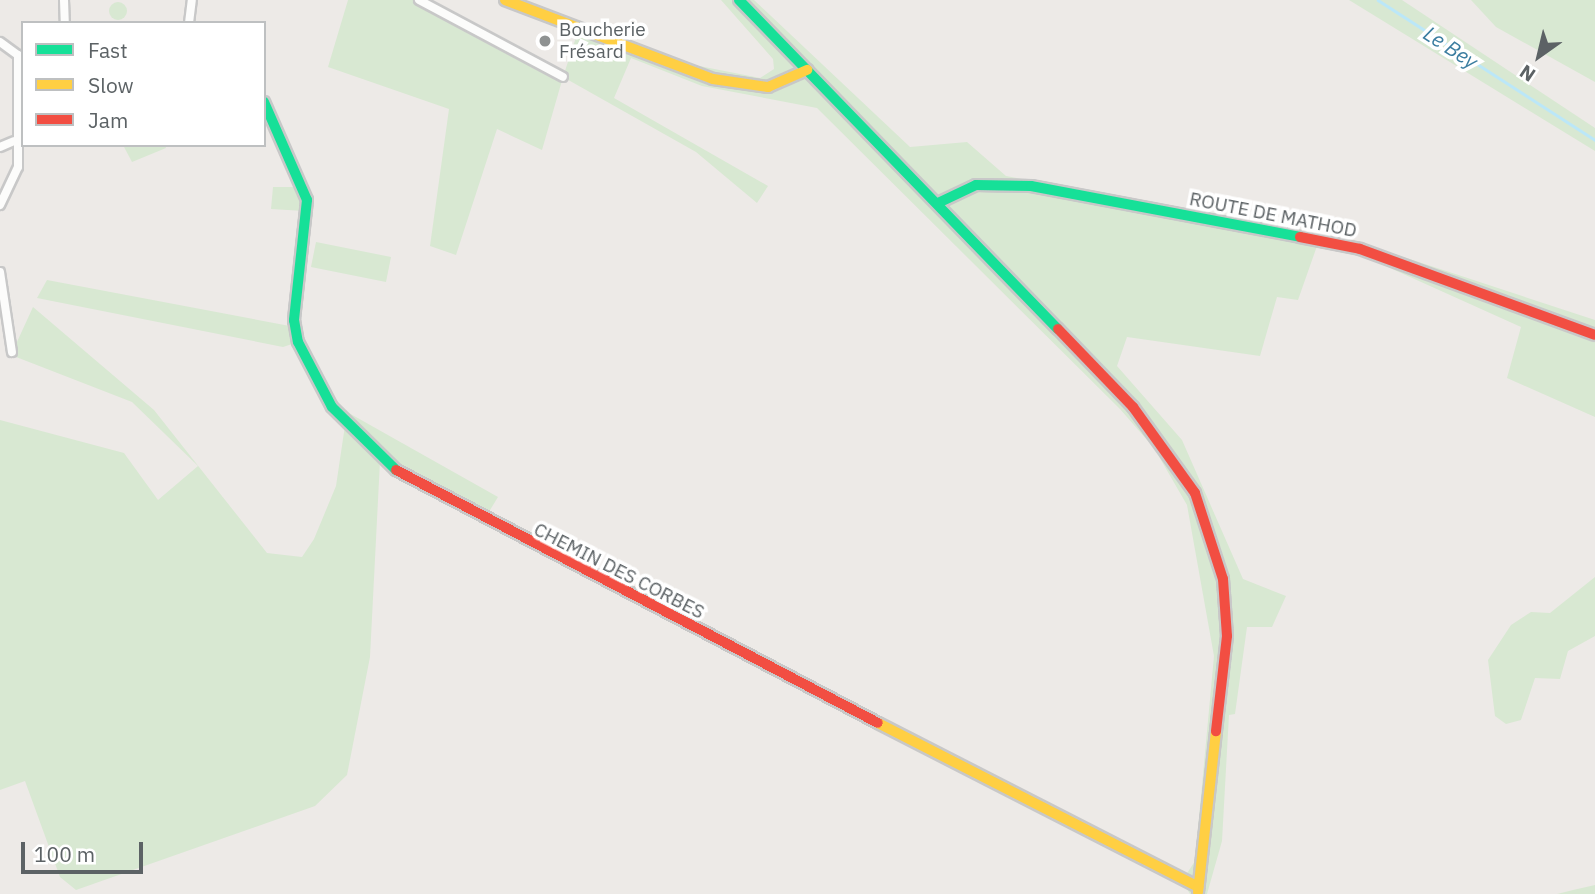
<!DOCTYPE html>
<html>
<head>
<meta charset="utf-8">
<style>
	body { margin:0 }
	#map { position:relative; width:1595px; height:894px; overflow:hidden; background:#edeae7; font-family:"IBM Plex Sans",sans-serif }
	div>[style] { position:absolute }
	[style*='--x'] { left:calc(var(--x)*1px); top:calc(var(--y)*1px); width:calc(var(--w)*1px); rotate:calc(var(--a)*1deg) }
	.green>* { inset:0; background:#d8e8d2 }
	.round { border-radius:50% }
	.stream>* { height:2.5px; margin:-1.25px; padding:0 1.25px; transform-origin:1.25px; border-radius:1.25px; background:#bbe7f8 }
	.roads { filter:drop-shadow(2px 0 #c8c8c8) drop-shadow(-2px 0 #c8c8c8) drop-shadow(0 2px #c8c8c8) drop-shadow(0 -2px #c8c8c8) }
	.street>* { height:8px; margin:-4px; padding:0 4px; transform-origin:4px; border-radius:4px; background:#fcfcfb }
	.fast>* { height:10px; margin:-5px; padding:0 5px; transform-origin:5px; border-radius:5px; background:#16e098 }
	.slow>* { height:10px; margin:-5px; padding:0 5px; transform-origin:5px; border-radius:5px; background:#ffcf43 }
	.jam>* { height:10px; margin:-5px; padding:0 5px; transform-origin:5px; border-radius:5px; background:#f24e42 }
	.dots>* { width:19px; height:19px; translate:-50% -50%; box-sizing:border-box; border:4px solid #fff; border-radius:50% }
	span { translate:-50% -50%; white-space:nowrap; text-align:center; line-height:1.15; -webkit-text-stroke:7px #fff; paint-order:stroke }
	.poi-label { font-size:19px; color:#5c6265 }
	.left { translate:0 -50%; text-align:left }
	.street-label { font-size:19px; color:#5c6265 }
	.water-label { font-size:21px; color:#3b7da0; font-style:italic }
	.legend { position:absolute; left:21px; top:21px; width:245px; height:126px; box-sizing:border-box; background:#fff; border:2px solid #bec0c1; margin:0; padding:9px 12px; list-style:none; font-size:21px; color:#5c6265 }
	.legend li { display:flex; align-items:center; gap:14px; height:35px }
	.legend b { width:35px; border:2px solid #bec0c1 }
	.north { position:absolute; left:1504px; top:21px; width:70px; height:70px; -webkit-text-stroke:5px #fff; paint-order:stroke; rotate:214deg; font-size:19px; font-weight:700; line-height:28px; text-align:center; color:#5c6265 }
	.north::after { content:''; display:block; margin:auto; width:24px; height:32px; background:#5c6265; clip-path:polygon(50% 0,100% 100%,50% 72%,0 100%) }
	.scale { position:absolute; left:21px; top:842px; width:122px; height:32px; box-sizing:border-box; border:4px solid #5c6265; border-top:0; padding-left:9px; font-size:21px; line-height:24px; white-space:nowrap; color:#5c6265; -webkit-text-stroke:5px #fff; paint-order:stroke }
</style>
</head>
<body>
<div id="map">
	<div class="green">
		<div style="clip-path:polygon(348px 0,418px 0,563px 77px,581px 22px,684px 63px,760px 78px,774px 69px,773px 59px,721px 0,754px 0,910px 147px,967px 142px,1006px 176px,1361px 243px,1595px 320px,1595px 417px,1507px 378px,1521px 327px,1359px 254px,1317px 246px,1298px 300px,1277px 297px,1260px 356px,1127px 337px,1117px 366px,1182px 440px,1243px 579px,1286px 596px,1272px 627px,1247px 627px,1235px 714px,1229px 715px,1222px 841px,1207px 894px,1190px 894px,1182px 881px,1195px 861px,1214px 656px,1187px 505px,1154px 448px,1120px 409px,817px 108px,702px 86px,631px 58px,614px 98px,768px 186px,757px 203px,696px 152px,563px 77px,542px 150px,497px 129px,456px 255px,430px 246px,449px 109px,328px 67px)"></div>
		<div style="clip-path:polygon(1349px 0,1402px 0,1595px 128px,1595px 151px)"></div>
		<div style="clip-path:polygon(1471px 0,1595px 0,1595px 82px,1496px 27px)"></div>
		<div class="round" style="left:109px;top:2px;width:18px;height:18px"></div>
		<div style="clip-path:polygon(123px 145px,165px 145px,166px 148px,132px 162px)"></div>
		<div style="clip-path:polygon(273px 187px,299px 187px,304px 211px,271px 209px)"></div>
		<div style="clip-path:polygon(316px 242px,391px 257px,386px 282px,311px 267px)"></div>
		<div style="clip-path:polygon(47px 280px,295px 327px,298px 342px,283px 347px,37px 298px)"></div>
		<div style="clip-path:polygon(33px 307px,154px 410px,267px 553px,302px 557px,314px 539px,336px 486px,347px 412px,498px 497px,487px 515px,380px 461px,370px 657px,347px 775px,315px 806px,76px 890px,60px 877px,25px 781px,0 790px,0 420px,124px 453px,158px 500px,198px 466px,132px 402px,11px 355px)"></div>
		<div style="clip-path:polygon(1595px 577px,1595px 636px,1568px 651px,1560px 679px,1535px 678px,1521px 720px,1506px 724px,1495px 716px,1488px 660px,1511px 625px,1531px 612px,1550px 613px)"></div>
		<div style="clip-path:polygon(1595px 885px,1595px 894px,1557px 894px,1573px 890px)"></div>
	</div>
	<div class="stream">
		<div style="--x:1378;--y:0;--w:258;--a:32.8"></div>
	</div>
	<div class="roads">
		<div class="street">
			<div style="--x:64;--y:0;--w:23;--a:88"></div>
			<div style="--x:419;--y:0;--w:163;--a:28.1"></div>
			<div style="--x:189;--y:23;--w:23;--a:-83"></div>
			<div style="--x:0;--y:42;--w:22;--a:36"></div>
			<div style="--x:0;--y:147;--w:15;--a:-23"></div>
			<div style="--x:0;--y:205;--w:42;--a:-64.7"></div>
			<div style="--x:18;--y:167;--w:112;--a:-90"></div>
			<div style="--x:0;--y:272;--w:81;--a:81.5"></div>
		</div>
		<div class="fast">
			<div style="--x:739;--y:0;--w:458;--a:45.9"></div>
			<div style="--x:264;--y:102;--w:107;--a:66.3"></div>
			<div style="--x:307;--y:200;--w:121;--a:96.2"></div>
			<div style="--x:294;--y:320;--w:22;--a:80"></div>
			<div style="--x:298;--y:342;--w:73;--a:62.4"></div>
			<div style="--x:332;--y:407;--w:90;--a:44.5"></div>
			<div style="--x:938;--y:203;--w:42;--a:-25.3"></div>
			<div style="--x:976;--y:185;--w:55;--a:1"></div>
			<div style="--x:1031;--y:186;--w:274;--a:10.7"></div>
		</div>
		<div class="slow">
			<div style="--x:505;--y:0;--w:222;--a:20.8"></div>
			<div style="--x:713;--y:79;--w:56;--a:8.3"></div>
			<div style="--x:768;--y:87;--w:43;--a:-23.6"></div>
			<div style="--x:878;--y:723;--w:360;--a:27.1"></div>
			<div style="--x:1198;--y:892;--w:162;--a:-83.6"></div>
		</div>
		<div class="jam">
			<div style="--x:1300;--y:237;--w:61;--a:11.3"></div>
			<div style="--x:1360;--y:249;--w:250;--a:20.1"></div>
			<div style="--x:1058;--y:329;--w:108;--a:46.1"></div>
			<div style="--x:1133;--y:407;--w:106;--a:54.2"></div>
			<div style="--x:1195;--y:493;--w:90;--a:72"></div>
			<div style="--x:1223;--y:579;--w:57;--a:86"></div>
			<div style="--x:1227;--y:636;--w:96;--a:96.6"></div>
			<div style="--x:396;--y:470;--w:544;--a:27.69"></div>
		</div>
	</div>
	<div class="dots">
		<div style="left:545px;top:41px;background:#8f9292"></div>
	</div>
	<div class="poi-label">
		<span class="left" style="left:559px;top:41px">Boucherie<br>Frésard</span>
	</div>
	<div class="street-label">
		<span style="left:1273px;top:215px;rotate:11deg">ROUTE DE MATHOD</span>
		<span style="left:619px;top:571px;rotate:27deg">CHEMIN DES CORBES</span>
	</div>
	<div class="water-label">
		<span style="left:1451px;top:47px;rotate:33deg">Le Bey</span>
	</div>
	<ul class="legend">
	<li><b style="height:9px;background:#16e098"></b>Fast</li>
	<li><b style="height:9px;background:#ffcf43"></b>Slow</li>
	<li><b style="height:9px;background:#f24e42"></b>Jam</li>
	</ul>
	<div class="north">N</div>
	<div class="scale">100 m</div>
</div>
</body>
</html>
